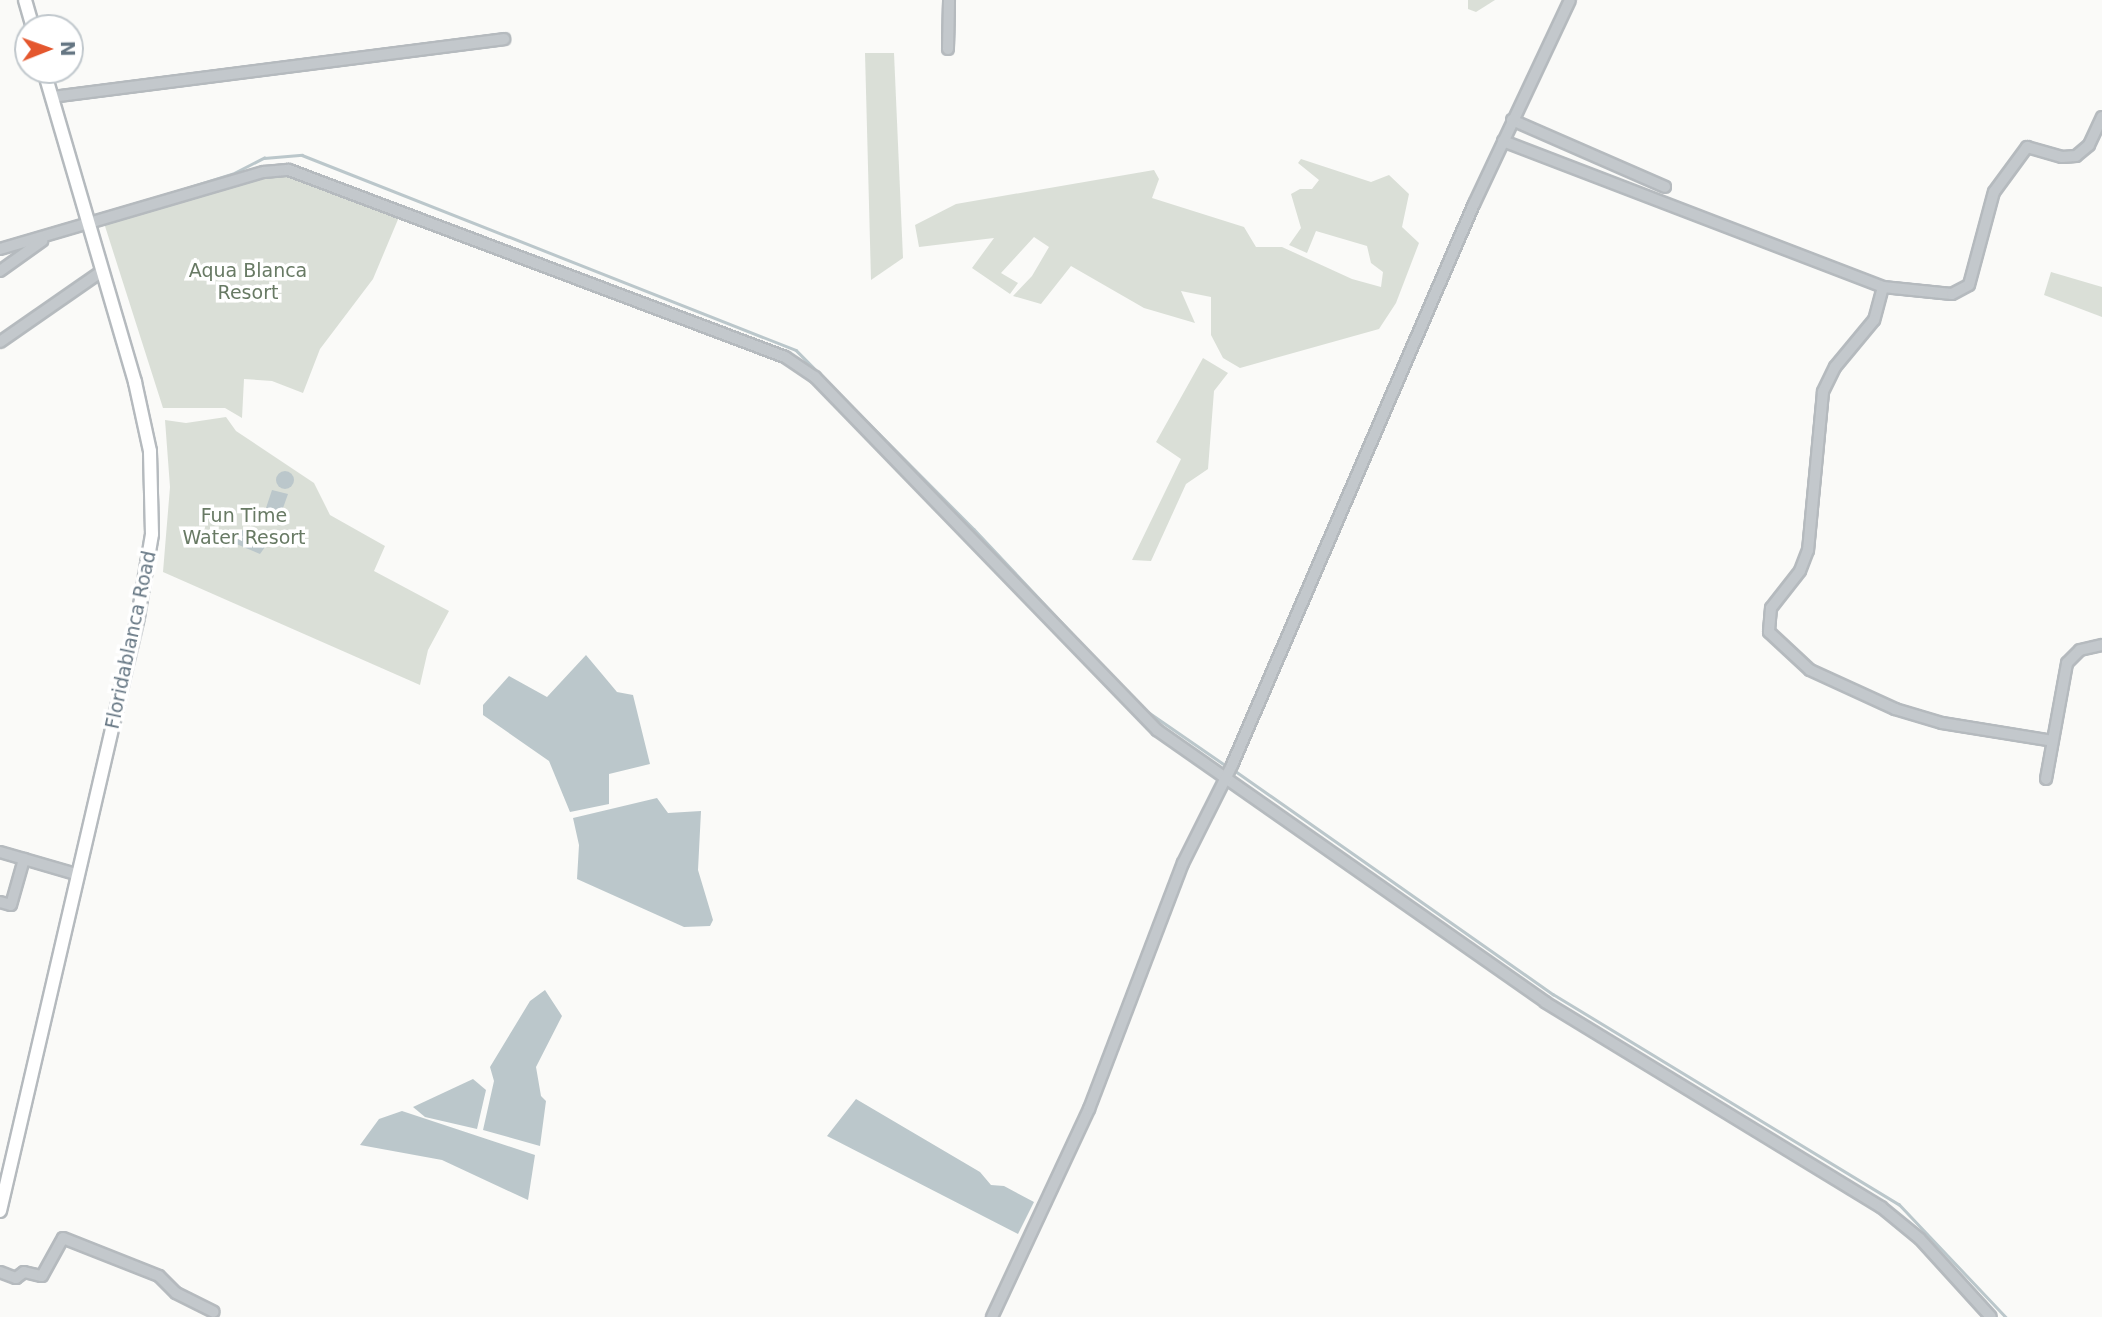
<!DOCTYPE html>
<html>
<head>
<meta charset="utf-8">
<style>
	body { margin:0 }
	#map { position:relative; width:2102px; height:1317px; overflow:hidden; background:#fafaf8; font-family:"DejaVu Sans",sans-serif }
	div>[style] { position:absolute }
	[style*='--x'] { left:calc(var(--x)*1px); top:calc(var(--y)*1px); width:calc(var(--w)*1px); rotate:calc(var(--a)*1deg) }
	.green>* { inset:0; background:#dadfd7 }
	.water>* { inset:0; background:#bbc7cb }
	.round { border-radius:50% }
	.stream>* { height:2.5px; margin:-1.25px; padding:0 1.25px; transform-origin:1.25px; border-radius:1.25px; background:#bbc7cb }
	.roads { filter:drop-shadow(2px 0 #b5babe) drop-shadow(-2px 0 #b5babe) drop-shadow(0 2px #b5babe) drop-shadow(0 -2px #b5babe) }
	.minor>* { height:10px; margin:-5px; padding:0 5px; transform-origin:5px; border-radius:5px; background:#c3c8cc }
	.major>* { height:12px; margin:-6px; padding:0 6px; transform-origin:6px; border-radius:6px; background:#fff }
	span { translate:-50% -50%; white-space:nowrap; text-align:center; line-height:1.15; -webkit-text-stroke:7px #fff; paint-order:stroke }
	.park-label { font-size:19px; color:#687a64 }
	.street-label { font-size:19px; color:#657683 }
	.north { position:absolute; left:14px; top:14px; width:70px; height:70px; box-sizing:border-box; background:#fff; border:2px solid #c1c8cd; border-radius:50%; rotate:89deg; font-size:19px; font-weight:700; line-height:28px; text-align:center; color:#657683 }
	.north::after { content:''; display:block; margin:auto; width:24px; height:32px; background:#e4572e; clip-path:polygon(50% 0,100% 100%,50% 72%,0 100%) }
</style>
</head>
<body>
<div id="map">
	<div class="green">
		<div style="clip-path:polygon(1468px 0,1495px 0,1476px 12px,1468px 9px)"></div>
		<div style="clip-path:polygon(865px 53px,894px 53px,903px 258px,871px 280px)"></div>
		<div style="clip-path:polygon(1301px 159px,1371px 182px,1389px 175px,1409px 194px,1402px 227px,1419px 243px,1396px 303px,1379px 329px,1240px 368px,1223px 358px,1211px 335px,1211px 297px,1181px 291px,1195px 323px,1144px 308px,1071px 266px,1041px 304px,1013px 296px,1032px 276px,1049px 247px,1034px 237px,1001px 273px,1018px 283px,1010px 294px,972px 268px,994px 238px,919px 247px,915px 225px,956px 204px,1154px 170px,1159px 179px,1152px 198px,1244px 227px,1256px 247px,1282px 247px,1352px 279px,1381px 287px,1383px 272px,1371px 263px,1367px 246px,1316px 231px,1307px 253px,1289px 245px,1301px 228px,1291px 194px,1300px 189px,1312px 189px,1319px 180px,1298px 163px)"></div>
		<div style="clip-path:polygon(283px 175px,335px 188px,399px 217px,373px 279px,320px 349px,303px 393px,272px 381px,244px 379px,242px 418px,225px 408px,163px 408px,104px 223px,235px 183px)"></div>
		<div style="clip-path:polygon(2051px 272px,2102px 287px,2102px 317px,2044px 295px)"></div>
		<div style="clip-path:polygon(1203px 358px,1228px 373px,1214px 391px,1208px 469px,1186px 484px,1151px 561px,1132px 560px,1181px 459px,1156px 442px)"></div>
		<div style="clip-path:polygon(226px 417px,236px 431px,314px 483px,330px 515px,385px 546px,374px 571px,449px 611px,428px 650px,420px 685px,163px 572px,170px 487px,165px 420px,186px 423px)"></div>
	</div>
	<div class="water">
		<div class="round" style="left:276px;top:471px;width:18px;height:18px"></div>
		<div style="clip-path:polygon(272px 490px,288px 494px,278px 522px,263px 517px)"></div>
		<div style="clip-path:polygon(240px 530px,260px 532px,265px 547px,260px 554px,234px 543px)"></div>
		<div style="clip-path:polygon(586px 655px,617px 692px,633px 695px,650px 764px,609px 774px,609px 804px,570px 812px,549px 761px,483px 715px,483px 705px,509px 676px,547px 697px)"></div>
		<div style="clip-path:polygon(657px 798px,668px 813px,701px 811px,698px 870px,713px 920px,710px 926px,684px 927px,577px 879px,579px 845px,573px 818px)"></div>
		<div style="clip-path:polygon(545px 990px,562px 1016px,536px 1067px,541px 1096px,546px 1101px,540px 1146px,483px 1130px,494px 1081px,490px 1067px,530px 1001px)"></div>
		<div style="clip-path:polygon(473px 1079px,486px 1090px,477px 1129px,425px 1117px,413px 1107px)"></div>
		<div style="clip-path:polygon(856px 1099px,980px 1172px,991px 1185px,1004px 1186px,1034px 1202px,1018px 1234px,827px 1136px)"></div>
		<div style="clip-path:polygon(402px 1111px,535px 1155px,528px 1200px,442px 1160px,360px 1145px,379px 1119px)"></div>
	</div>
	<div class="stream">
		<div style="--x:104;--y:214;--w:134;--a:-17.4"></div>
		<div style="--x:232;--y:174;--w:36;--a:-27"></div>
		<div style="--x:264;--y:158;--w:38;--a:-5"></div>
		<div style="--x:302;--y:155;--w:531;--a:21.54"></div>
		<div style="--x:796;--y:350;--w:252;--a:45.2"></div>
		<div style="--x:974;--y:529;--w:221;--a:46.8"></div>
		<div style="--x:1141;--y:707;--w:106;--a:34.6"></div>
		<div style="--x:1234;--y:770;--w:390;--a:35.1"></div>
		<div style="--x:1553;--y:994;--w:405;--a:31.3"></div>
		<div style="--x:1899;--y:1204;--w:156;--a:46.6"></div>
	</div>
	<div class="roads">
		<div class="minor">
			<div style="--x:948;--y:49;--w:49;--a:-88.8"></div>
			<div style="--x:52;--y:97;--w:456;--a:-7.3"></div>
			<div style="--x:1512;--y:120;--w:167;--a:23.6"></div>
			<div style="--x:1503;--y:141;--w:407;--a:21"></div>
			<div style="--x:1883;--y:287;--w:69;--a:5.8"></div>
			<div style="--x:1952;--y:294;--w:19;--a:-28"></div>
			<div style="--x:1969;--y:285;--w:96;--a:-75"></div>
			<div style="--x:1994;--y:192;--w:56;--a:-53.7"></div>
			<div style="--x:2027;--y:147;--w:36;--a:16"></div>
			<div style="--x:2062;--y:157;--w:14;--a:-4"></div>
			<div style="--x:2076;--y:156;--w:17;--a:-40"></div>
			<div style="--x:2089;--y:145;--w:31;--a:-65"></div>
			<div style="--x:0;--y:249;--w:275;--a:-16.3"></div>
			<div style="--x:264;--y:172;--w:25;--a:-5"></div>
			<div style="--x:289;--y:170;--w:530;--a:20.66"></div>
			<div style="--x:785;--y:357;--w:36;--a:34"></div>
			<div style="--x:815;--y:377;--w:492;--a:45.9"></div>
			<div style="--x:1157;--y:730;--w:474;--a:35"></div>
			<div style="--x:1545;--y:1002;--w:394;--a:31.4"></div>
			<div style="--x:1881;--y:1207;--w:50;--a:39.4"></div>
			<div style="--x:1920;--y:1239;--w:105;--a:47.7"></div>
			<div style="--x:0;--y:271;--w:52;--a:-35.5"></div>
			<div style="--x:1883;--y:287;--w:34;--a:105"></div>
			<div style="--x:1874;--y:320;--w:61;--a:129.7"></div>
			<div style="--x:1835;--y:367;--w:28;--a:116"></div>
			<div style="--x:1823;--y:392;--w:159;--a:95.4"></div>
			<div style="--x:1808;--y:550;--w:22;--a:111"></div>
			<div style="--x:1800;--y:571;--w:47;--a:128.1"></div>
			<div style="--x:1771;--y:608;--w:24;--a:95"></div>
			<div style="--x:1769;--y:632;--w:56;--a:42.8"></div>
			<div style="--x:1810;--y:670;--w:94;--a:24.6"></div>
			<div style="--x:1895;--y:709;--w:49;--a:16.6"></div>
			<div style="--x:1942;--y:723;--w:112;--a:9.2"></div>
			<div style="--x:0;--y:342;--w:124;--a:-34.8"></div>
			<div style="--x:2046;--y:779;--w:118;--a:-79.7"></div>
			<div style="--x:2067;--y:663;--w:18;--a:-45"></div>
			<div style="--x:2080;--y:650;--w:23;--a:-13"></div>
			<div style="--x:0;--y:852;--w:82;--a:16.2"></div>
			<div style="--x:0;--y:902;--w:11;--a:15"></div>
			<div style="--x:11;--y:905;--w:48;--a:-74.2"></div>
			<div style="--x:0;--y:1272;--w:17;--a:21"></div>
			<div style="--x:16;--y:1278;--w:10;--a:-37"></div>
			<div style="--x:24;--y:1272;--w:18;--a:13"></div>
			<div style="--x:42;--y:1276;--w:43;--a:-61.1"></div>
			<div style="--x:63;--y:1238;--w:103;--a:21.6"></div>
			<div style="--x:159;--y:1276;--w:24;--a:45"></div>
			<div style="--x:176;--y:1293;--w:42;--a:26.6"></div>
			<div style="--x:992;--y:1317;--w:230;--a:-65"></div>
			<div style="--x:1089;--y:1109;--w:263;--a:-69.1"></div>
			<div style="--x:1183;--y:863;--w:110;--a:-63.4"></div>
			<div style="--x:1232;--y:765;--w:611;--a:-66.67"></div>
			<div style="--x:1474;--y:204;--w:225;--a:-64.8"></div>
		</div>
		<div class="major">
			<div style="--x:25;--y:0;--w:29;--a:74"></div>
			<div style="--x:0;--y:1211;--w:610;--a:-76.92"></div>
			<div style="--x:138;--y:617;--w:84;--a:-80.4"></div>
			<div style="--x:152;--y:534;--w:83;--a:-91.4"></div>
			<div style="--x:150;--y:451;--w:71;--a:-102.3"></div>
			<div style="--x:135;--y:382;--w:325;--a:-106.3"></div>
		</div>
	</div>
	<div class="park-label">
		<span style="left:248px;top:282px">Aqua Blanca<br>Resort</span>
		<span style="left:244px;top:527px">Fun Time<br>Water Resort</span>
	</div>
	<div class="street-label">
		<span style="left:131px;top:640px;rotate:-78deg">Floridablanca Road</span>
	</div>
	<div class="north">N</div>
</div>
</body>
</html>
